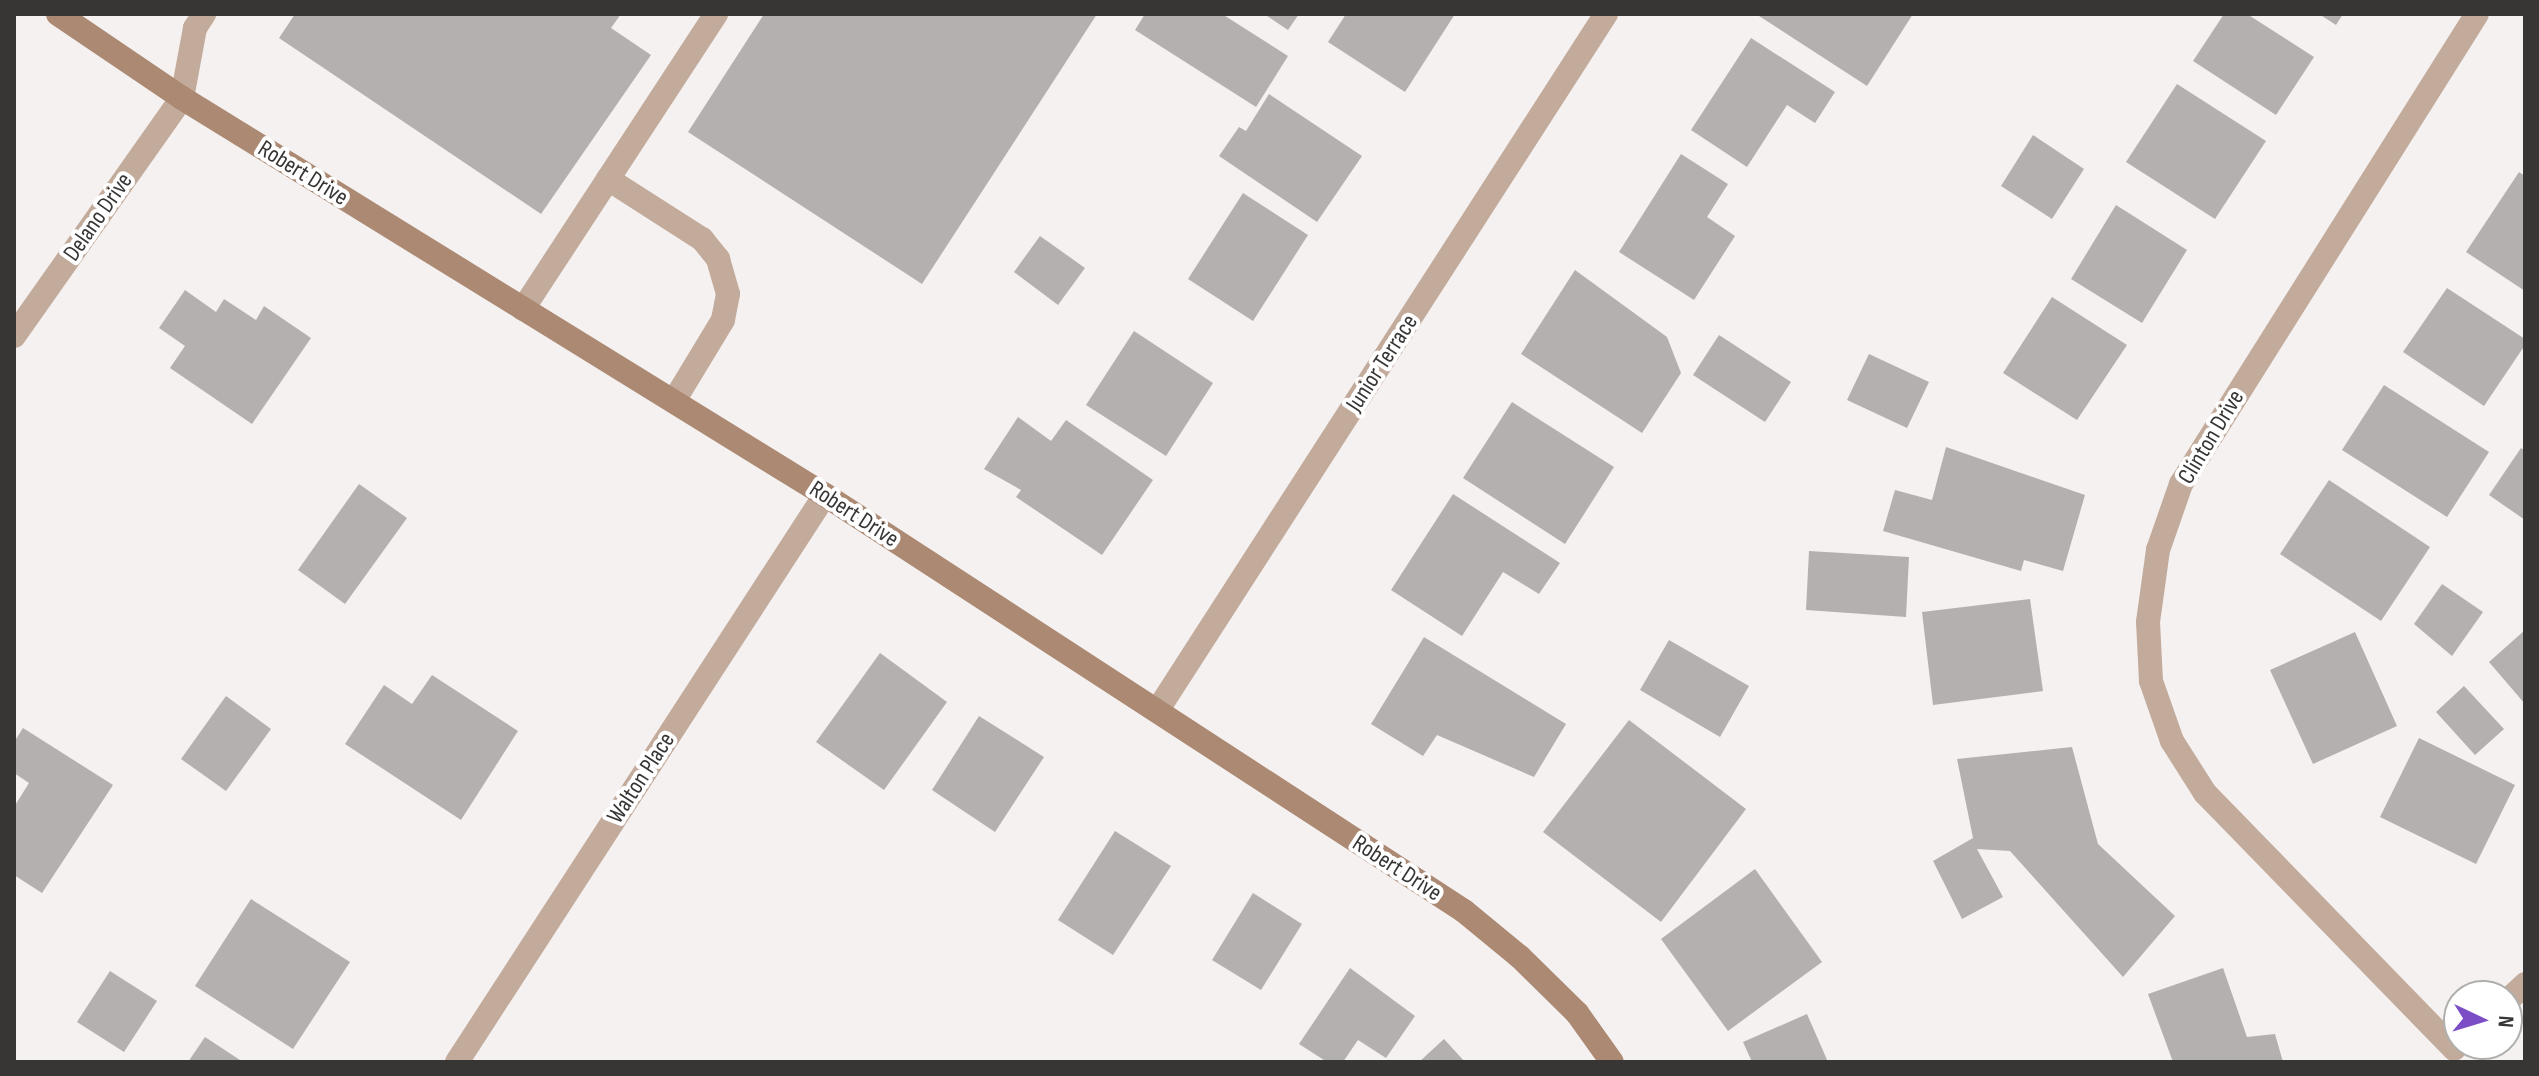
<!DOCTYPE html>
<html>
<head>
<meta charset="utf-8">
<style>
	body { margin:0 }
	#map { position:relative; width:2539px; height:1076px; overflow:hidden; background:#f5f1f0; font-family:"Sofia Sans Condensed",sans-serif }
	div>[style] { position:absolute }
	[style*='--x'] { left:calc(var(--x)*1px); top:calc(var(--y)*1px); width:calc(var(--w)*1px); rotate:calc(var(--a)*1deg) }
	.building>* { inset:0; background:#b4b0b0 }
	.lane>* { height:24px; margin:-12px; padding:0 12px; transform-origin:12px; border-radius:12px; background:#c3ab9c }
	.street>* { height:24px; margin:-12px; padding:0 12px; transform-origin:12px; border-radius:12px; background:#c3ab9c }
	.secondary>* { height:24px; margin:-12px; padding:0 12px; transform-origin:12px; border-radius:12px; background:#ab8972 }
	span { translate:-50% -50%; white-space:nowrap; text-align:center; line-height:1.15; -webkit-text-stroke:8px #fff; paint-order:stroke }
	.street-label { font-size:24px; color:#373635 }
	.frame { position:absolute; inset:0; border:16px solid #373635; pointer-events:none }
	.north { position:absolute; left:2443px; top:980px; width:80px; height:80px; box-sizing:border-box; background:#fff; border:2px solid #afafae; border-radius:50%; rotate:94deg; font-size:22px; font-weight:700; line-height:32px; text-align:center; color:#373635 }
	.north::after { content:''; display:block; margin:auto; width:28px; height:36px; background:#7c4ec6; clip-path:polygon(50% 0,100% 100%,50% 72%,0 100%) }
</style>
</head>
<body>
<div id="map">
	<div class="building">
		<div style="clip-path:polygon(295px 14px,621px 14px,611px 28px,651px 55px,541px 214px,279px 38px)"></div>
		<div style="clip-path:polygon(764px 14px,1097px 14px,922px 284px,688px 132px)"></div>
		<div style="clip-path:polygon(1145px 14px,1222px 14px,1288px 56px,1256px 107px,1135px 30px)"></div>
		<div style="clip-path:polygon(1264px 14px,1299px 14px,1288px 30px)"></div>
		<div style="clip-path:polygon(1346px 14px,1455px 14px,1405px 92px,1328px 42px)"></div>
		<div style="clip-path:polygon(1756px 14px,1913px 14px,1867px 86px)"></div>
		<div style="clip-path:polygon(2224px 14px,2247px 14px,2314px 57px,2276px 115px,2193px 61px)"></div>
		<div style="clip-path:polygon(2319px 14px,2343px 14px,2336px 25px)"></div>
		<div style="clip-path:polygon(1751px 38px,1835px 92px,1815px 123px,1787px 105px,1747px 167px,1691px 130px)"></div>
		<div style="clip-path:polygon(2177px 84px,2266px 141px,2215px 219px,2126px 162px)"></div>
		<div style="clip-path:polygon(1269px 94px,1362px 156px,1317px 222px,1219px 156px,1239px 127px,1246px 131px)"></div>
		<div style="clip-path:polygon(2033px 135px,2084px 169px,2052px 219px,2001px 186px)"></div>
		<div style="clip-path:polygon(1681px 154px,1728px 184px,1707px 217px,1735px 236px,1694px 300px,1619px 252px)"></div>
		<div style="clip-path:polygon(2519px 172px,2525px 176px,2525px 291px,2466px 252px)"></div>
		<div style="clip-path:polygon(1243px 193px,1308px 235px,1253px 321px,1188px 279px)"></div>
		<div style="clip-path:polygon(2116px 205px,2187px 250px,2142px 323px,2071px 279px)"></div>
		<div style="clip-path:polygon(1040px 236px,1085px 268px,1058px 305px,1014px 272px)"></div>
		<div style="clip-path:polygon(1575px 270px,1667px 337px,1681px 373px,1642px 433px,1521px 354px)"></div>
		<div style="clip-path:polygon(2447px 288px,2525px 339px,2525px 345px,2484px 406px,2403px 352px)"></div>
		<div style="clip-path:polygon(185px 290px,216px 312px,224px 299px,256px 320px,264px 306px,311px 338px,252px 424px,170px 368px,185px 346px,159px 328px)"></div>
		<div style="clip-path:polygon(2052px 297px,2127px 345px,2077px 420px,2003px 373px)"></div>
		<div style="clip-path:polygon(1134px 331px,1213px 383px,1166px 456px,1086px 405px)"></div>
		<div style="clip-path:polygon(1719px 335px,1791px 382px,1765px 422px,1693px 375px)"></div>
		<div style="clip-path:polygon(1869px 354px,1929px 382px,1907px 428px,1847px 400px)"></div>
		<div style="clip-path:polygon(2384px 385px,2489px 452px,2447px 517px,2342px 450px)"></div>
		<div style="clip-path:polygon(1512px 402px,1614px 467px,1565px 544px,1463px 478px)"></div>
		<div style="clip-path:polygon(1018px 417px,1051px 441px,1066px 420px,1153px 480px,1102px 555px,1016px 497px,1021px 490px,984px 469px)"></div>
		<div style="clip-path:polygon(1946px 447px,2085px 495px,2063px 571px,2024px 560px,2021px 571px,1883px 531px,1895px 490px,1932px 500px)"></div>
		<div style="clip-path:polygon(2521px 448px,2525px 451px,2525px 520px,2489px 495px)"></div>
		<div style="clip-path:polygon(2329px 480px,2430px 547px,2381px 621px,2280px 554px)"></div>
		<div style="clip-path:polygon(359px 484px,407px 518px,345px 604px,298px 570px)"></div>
		<div style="clip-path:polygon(1453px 494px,1560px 563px,1539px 594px,1503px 572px,1462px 636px,1391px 590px)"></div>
		<div style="clip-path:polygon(1809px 551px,1909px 557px,1906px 617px,1806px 610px)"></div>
		<div style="clip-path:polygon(2442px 584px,2483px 612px,2452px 656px,2414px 624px)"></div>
		<div style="clip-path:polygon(2030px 599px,2043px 691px,1933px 705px,1922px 612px)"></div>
		<div style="clip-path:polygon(2525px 630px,2525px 704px,2489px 662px)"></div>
		<div style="clip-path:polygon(2355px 632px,2397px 726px,2313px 764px,2270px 670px)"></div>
		<div style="clip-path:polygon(1424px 637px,1566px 724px,1534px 777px,1437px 735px,1423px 756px,1371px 724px)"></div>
		<div style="clip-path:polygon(1669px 640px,1749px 686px,1720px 737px,1640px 690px)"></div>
		<div style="clip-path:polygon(880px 653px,947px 702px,884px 790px,816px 742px)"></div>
		<div style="clip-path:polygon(432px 675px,518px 731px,461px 820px,345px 744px,384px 685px,412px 704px)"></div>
		<div style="clip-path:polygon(2464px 686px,2504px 729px,2475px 755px,2436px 712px)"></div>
		<div style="clip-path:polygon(226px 696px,271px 729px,226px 791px,181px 759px)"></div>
		<div style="clip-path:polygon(979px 716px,1044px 757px,995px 832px,932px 790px)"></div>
		<div style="clip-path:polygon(1629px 720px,1746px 809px,1661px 922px,1543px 832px)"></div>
		<div style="clip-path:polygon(23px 728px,113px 785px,42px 893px,14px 875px,14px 807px,29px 783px,14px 773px,14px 742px)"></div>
		<div style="clip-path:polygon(2419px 738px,2515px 785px,2476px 864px,2380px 817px)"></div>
		<div style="clip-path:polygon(2072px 747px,2098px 844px,2175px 916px,2123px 977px,2010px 851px,1977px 849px,2003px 897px,1962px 919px,1933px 861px,1973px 838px,1957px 759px)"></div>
		<div style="clip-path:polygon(1115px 831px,1171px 866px,1113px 955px,1058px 920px)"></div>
		<div style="clip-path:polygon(1755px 869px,1822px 962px,1728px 1031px,1661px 939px)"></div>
		<div style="clip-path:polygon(1253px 893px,1302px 924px,1261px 990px,1212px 960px)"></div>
		<div style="clip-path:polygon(251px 899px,350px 962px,293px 1049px,195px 986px)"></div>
		<div style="clip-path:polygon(1350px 968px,1415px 1016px,1386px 1058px,1358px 1040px,1343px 1062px,1327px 1062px,1299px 1044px)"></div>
		<div style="clip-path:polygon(2223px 968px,2247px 1037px,2275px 1034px,2283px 1062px,2173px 1062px,2148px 994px)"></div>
		<div style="clip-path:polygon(110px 971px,157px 1001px,124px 1052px,77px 1022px)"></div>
		<div style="clip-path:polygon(1807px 1014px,1828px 1062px,1752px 1062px,1743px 1042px)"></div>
		<div style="clip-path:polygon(205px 1037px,243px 1062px,188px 1062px)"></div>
		<div style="clip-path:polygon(1444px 1039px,1465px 1062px,1419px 1062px)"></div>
	</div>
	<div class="lane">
		<div style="--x:182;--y:98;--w:71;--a:-79.5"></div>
		<div style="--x:195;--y:28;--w:17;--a:-57"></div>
		<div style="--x:608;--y:179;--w:112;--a:32.6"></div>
		<div style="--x:702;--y:239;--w:26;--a:51"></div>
		<div style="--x:718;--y:259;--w:36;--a:74"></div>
		<div style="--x:728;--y:294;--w:26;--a:101"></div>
		<div style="--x:723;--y:320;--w:95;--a:121.2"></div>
		<div style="--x:523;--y:309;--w:353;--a:-56.8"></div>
	</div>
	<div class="street">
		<div style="--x:14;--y:336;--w:291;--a:-54.8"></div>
		<div style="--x:1157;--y:711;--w:829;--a:-57.21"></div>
		<div style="--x:2507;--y:1001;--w:25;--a:-43"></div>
		<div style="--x:2454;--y:1049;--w:357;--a:-134.2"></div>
		<div style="--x:2205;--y:793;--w:62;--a:-122.4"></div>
		<div style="--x:2172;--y:741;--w:64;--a:-109.3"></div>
		<div style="--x:2151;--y:681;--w:59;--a:-92.9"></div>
		<div style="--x:2148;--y:622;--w:73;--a:-82.1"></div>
		<div style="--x:2158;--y:550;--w:70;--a:-70.8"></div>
		<div style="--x:2181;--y:484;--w:555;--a:-57.8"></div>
		<div style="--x:457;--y:1062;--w:676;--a:-57.02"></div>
	</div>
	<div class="secondary">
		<div style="--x:58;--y:14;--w:150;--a:34.1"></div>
		<div style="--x:182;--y:98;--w:756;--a:31.69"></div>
		<div style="--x:825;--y:495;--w:762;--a:33.06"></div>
		<div style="--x:1464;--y:911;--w:72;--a:39.4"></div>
		<div style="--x:1520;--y:957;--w:80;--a:44.5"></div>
		<div style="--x:1577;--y:1013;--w:60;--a:54.5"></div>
	</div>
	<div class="street-label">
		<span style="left:303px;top:173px;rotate:32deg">Robert Drive</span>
		<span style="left:98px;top:217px;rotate:-55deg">Delano Drive</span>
		<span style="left:1382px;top:363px;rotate:-57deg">Junior Terrace</span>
		<span style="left:2211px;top:437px;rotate:-59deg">Clinton Drive</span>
		<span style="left:854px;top:514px;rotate:33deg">Robert Drive</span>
		<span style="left:641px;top:778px;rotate:-57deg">Walton Place</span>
		<span style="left:1397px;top:868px;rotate:33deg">Robert Drive</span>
	</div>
	<div class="frame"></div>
	<div class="north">N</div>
</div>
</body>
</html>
